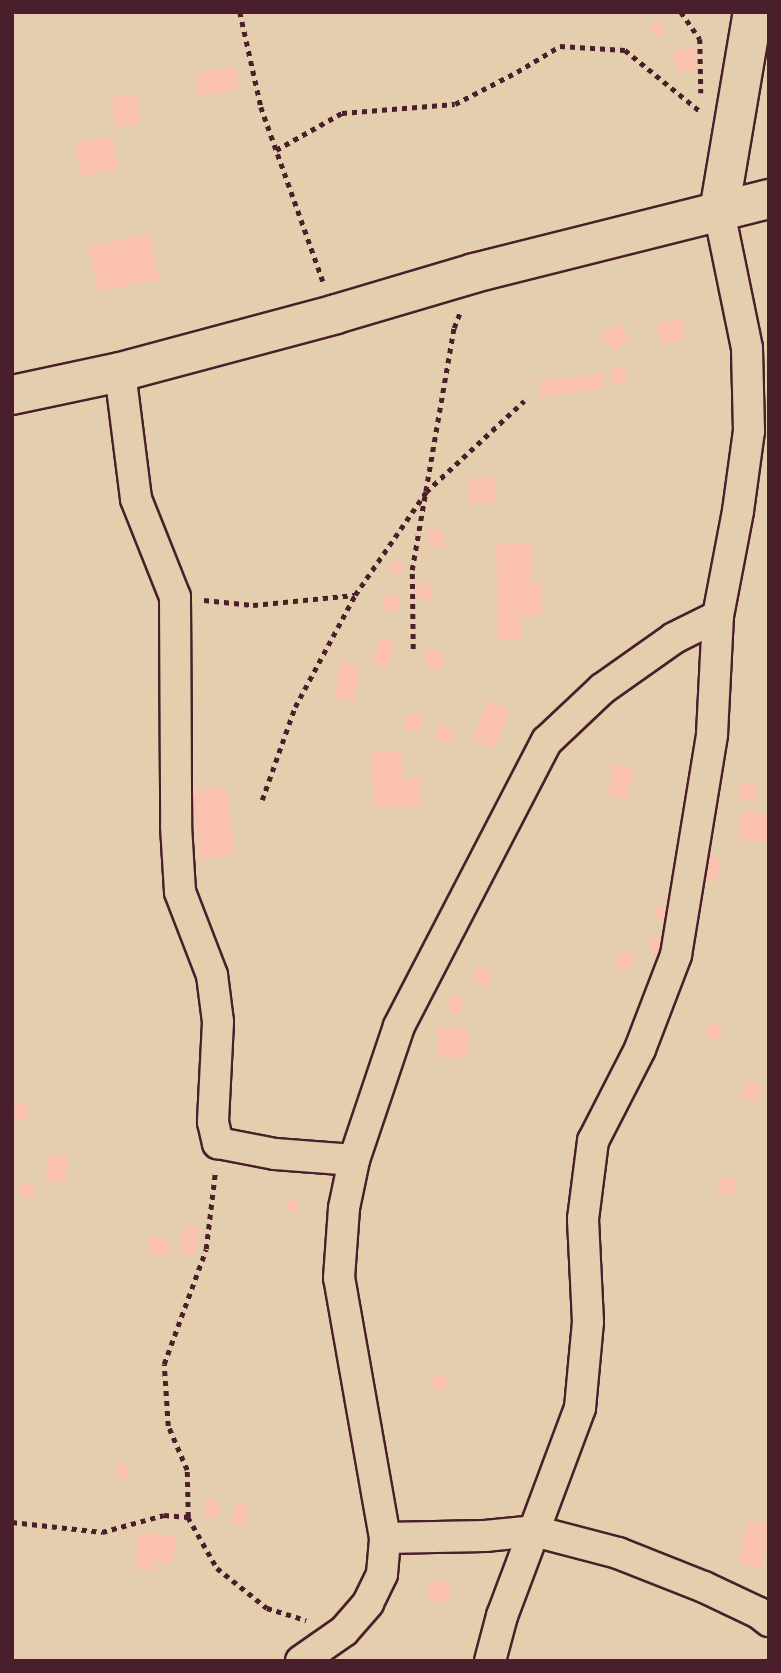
<!DOCTYPE html>
<html>
<head>
<meta charset="utf-8">
<style>
	body { margin:0 }
	#map { position:relative; width:781px; height:1673px; overflow:hidden; background:#e4cead; font-family:Caveat,sans-serif }
	div>[style] { position:absolute }
	[style*='--x'] { left:calc(var(--x)*1px); top:calc(var(--y)*1px); width:calc(var(--w)*1px); rotate:calc(var(--a)*1deg) }
	.building>* { inset:0; background:#fac2ae }
	.path>* { height:4.5px; margin-top:-2.25px; transform-origin:0; background:repeating-linear-gradient(90deg,#4a1f2b 0 5px,transparent 0 10px) }
	.roads { filter:drop-shadow(2px 0 #4a1f2b) drop-shadow(-2px 0 #4a1f2b) drop-shadow(0 2px #4a1f2b) drop-shadow(0 -2px #4a1f2b) }
	.street>* { height:30px; margin:-15px; padding:0 15px; transform-origin:15px; border-radius:15px; background:#e4cead }
	.secondary>* { height:38px; margin:-19px; padding:0 19px; transform-origin:19px; border-radius:19px; background:#e4cead }
	span { translate:-50% -50%; white-space:nowrap; text-align:center; line-height:1.15; -webkit-text-stroke:6px #e4cead; paint-order:stroke }
	.frame { position:absolute; inset:0; border:14px solid #4a1f2b; pointer-events:none }
</style>
</head>
<body>
<div id="map">
	<div class="building">
		<div style="clip-path:polygon(652px 21px,665px 23px,663px 35px,651px 34px)"></div>
		<div style="clip-path:polygon(696px 48px,697px 70px,676px 72px,674px 50px)"></div>
		<div style="clip-path:polygon(235px 66px,239px 89px,198px 96px,195px 74px)"></div>
		<div style="clip-path:polygon(137px 94px,141px 123px,116px 127px,112px 98px)"></div>
		<div style="clip-path:polygon(113px 136px,118px 170px,80px 176px,75px 142px)"></div>
		<div style="clip-path:polygon(149px 233px,160px 279px,99px 292px,88px 247px)"></div>
		<div style="clip-path:polygon(682px 318px,686px 339px,661px 345px,656px 323px)"></div>
		<div style="clip-path:polygon(619px 323px,631px 339px,613px 352px,601px 335px)"></div>
		<div style="clip-path:polygon(625px 366px,626px 383px,613px 384px,611px 367px)"></div>
		<div style="clip-path:polygon(603px 373px,604px 389px,540px 397px,538px 381px)"></div>
		<div style="clip-path:polygon(469px 477px,495px 478px,494px 504px,468px 503px)"></div>
		<div style="clip-path:polygon(429px 529px,445px 532px,443px 549px,427px 546px)"></div>
		<div style="clip-path:polygon(496px 543px,531px 543px,532px 581px,541px 581px,542px 616px,521px 616px,521px 639px,498px 640px)"></div>
		<div style="clip-path:polygon(397px 559px,405px 570px,397px 576px,389px 565px)"></div>
		<div style="clip-path:polygon(418px 582px,434px 585px,432px 602px,416px 599px)"></div>
		<div style="clip-path:polygon(384px 593px,400px 596px,398px 612px,381px 610px)"></div>
		<div style="clip-path:polygon(380px 638px,395px 642px,387px 668px,372px 663px)"></div>
		<div style="clip-path:polygon(427px 649px,444px 653px,442px 669px,425px 667px)"></div>
		<div style="clip-path:polygon(340px 662px,360px 665px,354px 702px,334px 699px)"></div>
		<div style="clip-path:polygon(488px 700px,510px 709px,494px 749px,472px 740px)"></div>
		<div style="clip-path:polygon(406px 713px,422px 716px,420px 732px,403px 730px)"></div>
		<div style="clip-path:polygon(440px 722px,455px 729px,449px 744px,434px 738px)"></div>
		<div style="clip-path:polygon(402px 750px,403px 778px,420px 777px,421px 806px,374px 808px,371px 752px)"></div>
		<div style="clip-path:polygon(614px 764px,634px 768px,628px 799px,608px 795px)"></div>
		<div style="clip-path:polygon(742px 782px,758px 785px,756px 801px,739px 799px)"></div>
		<div style="clip-path:polygon(226px 787px,236px 854px,201px 860px,191px 792px)"></div>
		<div style="clip-path:polygon(742px 810px,769px 814px,766px 843px,738px 839px)"></div>
		<div style="clip-path:polygon(708px 855px,718px 859px,721px 869px,718px 877px,710px 882px,701px 880px,698px 860px)"></div>
		<div style="clip-path:polygon(666px 906px,668px 917px,657px 918px,655px 907px)"></div>
		<div style="clip-path:polygon(662px 936px,666px 954px,653px 957px,649px 940px)"></div>
		<div style="clip-path:polygon(631px 951px,635px 967px,619px 971px,614px 955px)"></div>
		<div style="clip-path:polygon(476px 966px,492px 969px,489px 986px,473px 984px)"></div>
		<div style="clip-path:polygon(450px 996px,463px 997px,461px 1014px,449px 1013px)"></div>
		<div style="clip-path:polygon(711px 1022px,716px 1022px,723px 1031px,720px 1038px,712px 1040px,705px 1031px)"></div>
		<div style="clip-path:polygon(467px 1027px,468px 1058px,438px 1058px,437px 1028px)"></div>
		<div style="clip-path:polygon(744px 1082px,760px 1085px,758px 1102px,741px 1099px)"></div>
		<div style="clip-path:polygon(16px 1104px,29px 1105px,27px 1120px,14px 1118px)"></div>
		<div style="clip-path:polygon(49px 1154px,68px 1156px,65px 1182px,45px 1180px)"></div>
		<div style="clip-path:polygon(720px 1176px,736px 1179px,733px 1195px,717px 1193px)"></div>
		<div style="clip-path:polygon(21px 1182px,34px 1183px,33px 1198px,19px 1196px)"></div>
		<div style="clip-path:polygon(297px 1199px,298px 1210px,287px 1212px,286px 1201px)"></div>
		<div style="clip-path:polygon(184px 1225px,200px 1228px,194px 1256px,178px 1253px)"></div>
		<div style="clip-path:polygon(150px 1235px,171px 1240px,167px 1257px,147px 1253px)"></div>
		<div style="clip-path:polygon(441px 1373px,448px 1383px,444px 1390px,437px 1391px,429px 1382px,435px 1374px)"></div>
		<div style="clip-path:polygon(116px 1464px,130px 1466px,128px 1480px,115px 1478px)"></div>
		<div style="clip-path:polygon(204px 1500px,218px 1500px,219px 1517px,205px 1518px)"></div>
		<div style="clip-path:polygon(237px 1501px,250px 1505px,244px 1526px,230px 1521px)"></div>
		<div style="clip-path:polygon(747px 1520px,769px 1524px,763px 1569px,738px 1564px)"></div>
		<div style="clip-path:polygon(138px 1533px,176px 1536px,173px 1562px,155px 1560px,154px 1571px,134px 1569px)"></div>
		<div style="clip-path:polygon(444px 1580px,449px 1585px,450px 1597px,438px 1604px,429px 1599px,427px 1588px,435px 1581px)"></div>
	</div>
	<div class="path">
		<div style="--x:240;--y:12;--w:97;--a:77.5"></div>
		<div style="--x:261;--y:107;--w:185;--a:70.4"></div>
		<div style="--x:681;--y:12;--w:33;--a:55"></div>
		<div style="--x:700;--y:39;--w:54;--a:88.9"></div>
		<div style="--x:276;--y:150;--w:76;--a:-29.3"></div>
		<div style="--x:342;--y:113;--w:113;--a:-4.6"></div>
		<div style="--x:455;--y:104;--w:70;--a:-27.3"></div>
		<div style="--x:517;--y:72;--w:50;--a:-31.2"></div>
		<div style="--x:560;--y:46;--w:65;--a:3.5"></div>
		<div style="--x:625;--y:50;--w:98;--a:39.2"></div>
		<div style="--x:204;--y:600;--w:49;--a:5.8"></div>
		<div style="--x:253;--y:605;--w:102;--a:-5.6"></div>
		<div style="--x:413;--y:649;--w:79;--a:-90.7"></div>
		<div style="--x:412;--y:570;--w:246;--a:-80.2"></div>
		<div style="--x:454;--y:328;--w:17;--a:-69"></div>
		<div style="--x:262;--y:800;--w:99;--a:-70.5"></div>
		<div style="--x:295;--y:707;--w:127;--a:-61.8"></div>
		<div style="--x:355;--y:595;--w:125;--a:-55.4"></div>
		<div style="--x:426;--y:492;--w:134;--a:-42.9"></div>
		<div style="--x:188;--y:1517;--w:47;--a:-91.2"></div>
		<div style="--x:187;--y:1470;--w:48;--a:-113.4"></div>
		<div style="--x:168;--y:1426;--w:62;--a:-93.7"></div>
		<div style="--x:164;--y:1364;--w:122;--a:-69.9"></div>
		<div style="--x:206;--y:1249;--w:77;--a:-83.2"></div>
		<div style="--x:12;--y:1522;--w:91;--a:6.3"></div>
		<div style="--x:102;--y:1532;--w:64;--a:-15.3"></div>
		<div style="--x:164;--y:1515;--w:24;--a:5"></div>
		<div style="--x:188;--y:1517;--w:59;--a:60.4"></div>
		<div style="--x:217;--y:1568;--w:64;--a:38.7"></div>
		<div style="--x:267;--y:1608;--w:41;--a:17.1"></div>
	</div>
	<div class="roads">
		<div class="street">
			<div style="--x:120;--y:372;--w:128;--a:82.8"></div>
			<div style="--x:136;--y:499;--w:105;--a:68.3"></div>
			<div style="--x:175;--y:597;--w:229;--a:89.7"></div>
			<div style="--x:176;--y:826;--w:66;--a:86.5"></div>
			<div style="--x:180;--y:892;--w:89;--a:68.9"></div>
			<div style="--x:212;--y:975;--w:47;--a:82.7"></div>
			<div style="--x:218;--y:1022;--w:100;--a:92.9"></div>
			<div style="--x:213;--y:1122;--w:22;--a:77"></div>
			<div style="--x:218;--y:1143;--w:58;--a:10.9"></div>
			<div style="--x:275;--y:1154;--w:79;--a:4.3"></div>
			<div style="--x:385;--y:1538;--w:264;--a:-100"></div>
			<div style="--x:339;--y:1278;--w:70;--a:-85.9"></div>
			<div style="--x:344;--y:1208;--w:49;--a:-78.2"></div>
			<div style="--x:354;--y:1160;--w:141;--a:-71.4"></div>
			<div style="--x:399;--y:1026;--w:321;--a:-62.6"></div>
			<div style="--x:547;--y:741;--w:76;--a:-43.4"></div>
			<div style="--x:602;--y:689;--w:88;--a:-35.3"></div>
			<div style="--x:674;--y:638;--w:49;--a:-26.6"></div>
			<div style="--x:301;--y:1661;--w:52;--a:-34.9"></div>
			<div style="--x:344;--y:1631;--w:37;--a:-49"></div>
			<div style="--x:368;--y:1603;--w:32;--a:-64"></div>
			<div style="--x:382;--y:1574;--w:36;--a:-85"></div>
			<div style="--x:385;--y:1538;--w:100;--a:-1.1"></div>
			<div style="--x:485;--y:1536;--w:49;--a:-5.8"></div>
			<div style="--x:534;--y:1531;--w:131;--a:-69.5"></div>
			<div style="--x:580;--y:1408;--w:86;--a:-84.7"></div>
			<div style="--x:588;--y:1322;--w:103;--a:-92.8"></div>
			<div style="--x:583;--y:1219;--w:79;--a:-82.7"></div>
			<div style="--x:593;--y:1141;--w:103;--a:-62.9"></div>
			<div style="--x:640;--y:1049;--w:101;--a:-69"></div>
			<div style="--x:676;--y:955;--w:224;--a:-80.7"></div>
			<div style="--x:712;--y:734;--w:118;--a:-87.1"></div>
			<div style="--x:718;--y:616;--w:107;--a:-79.2"></div>
			<div style="--x:738;--y:511;--w:81;--a:-82.2"></div>
			<div style="--x:749;--y:431;--w:83;--a:-91.4"></div>
			<div style="--x:747;--y:348;--w:139;--a:-101.6"></div>
			<div style="--x:490;--y:1661;--w:47;--a:-75.1"></div>
			<div style="--x:502;--y:1616;--w:91;--a:-69.4"></div>
			<div style="--x:534;--y:1531;--w:87;--a:14.7"></div>
			<div style="--x:618;--y:1553;--w:92;--a:21.6"></div>
			<div style="--x:704;--y:1587;--w:61;--a:25.3"></div>
			<div style="--x:759;--y:1613;--w:13;--a:39"></div>
		</div>
		<div class="secondary">
			<div style="--x:719;--y:212;--w:203;--a:-80.4"></div>
			<div style="--x:12;--y:395;--w:110;--a:-12"></div>
			<div style="--x:120;--y:372;--w:224;--a:-15"></div>
			<div style="--x:336;--y:314;--w:144;--a:-16.5"></div>
			<div style="--x:474;--y:273;--w:304;--a:-14.1"></div>
		</div>
	</div>
	<div class="frame"></div>
</div>
</body>
</html>
